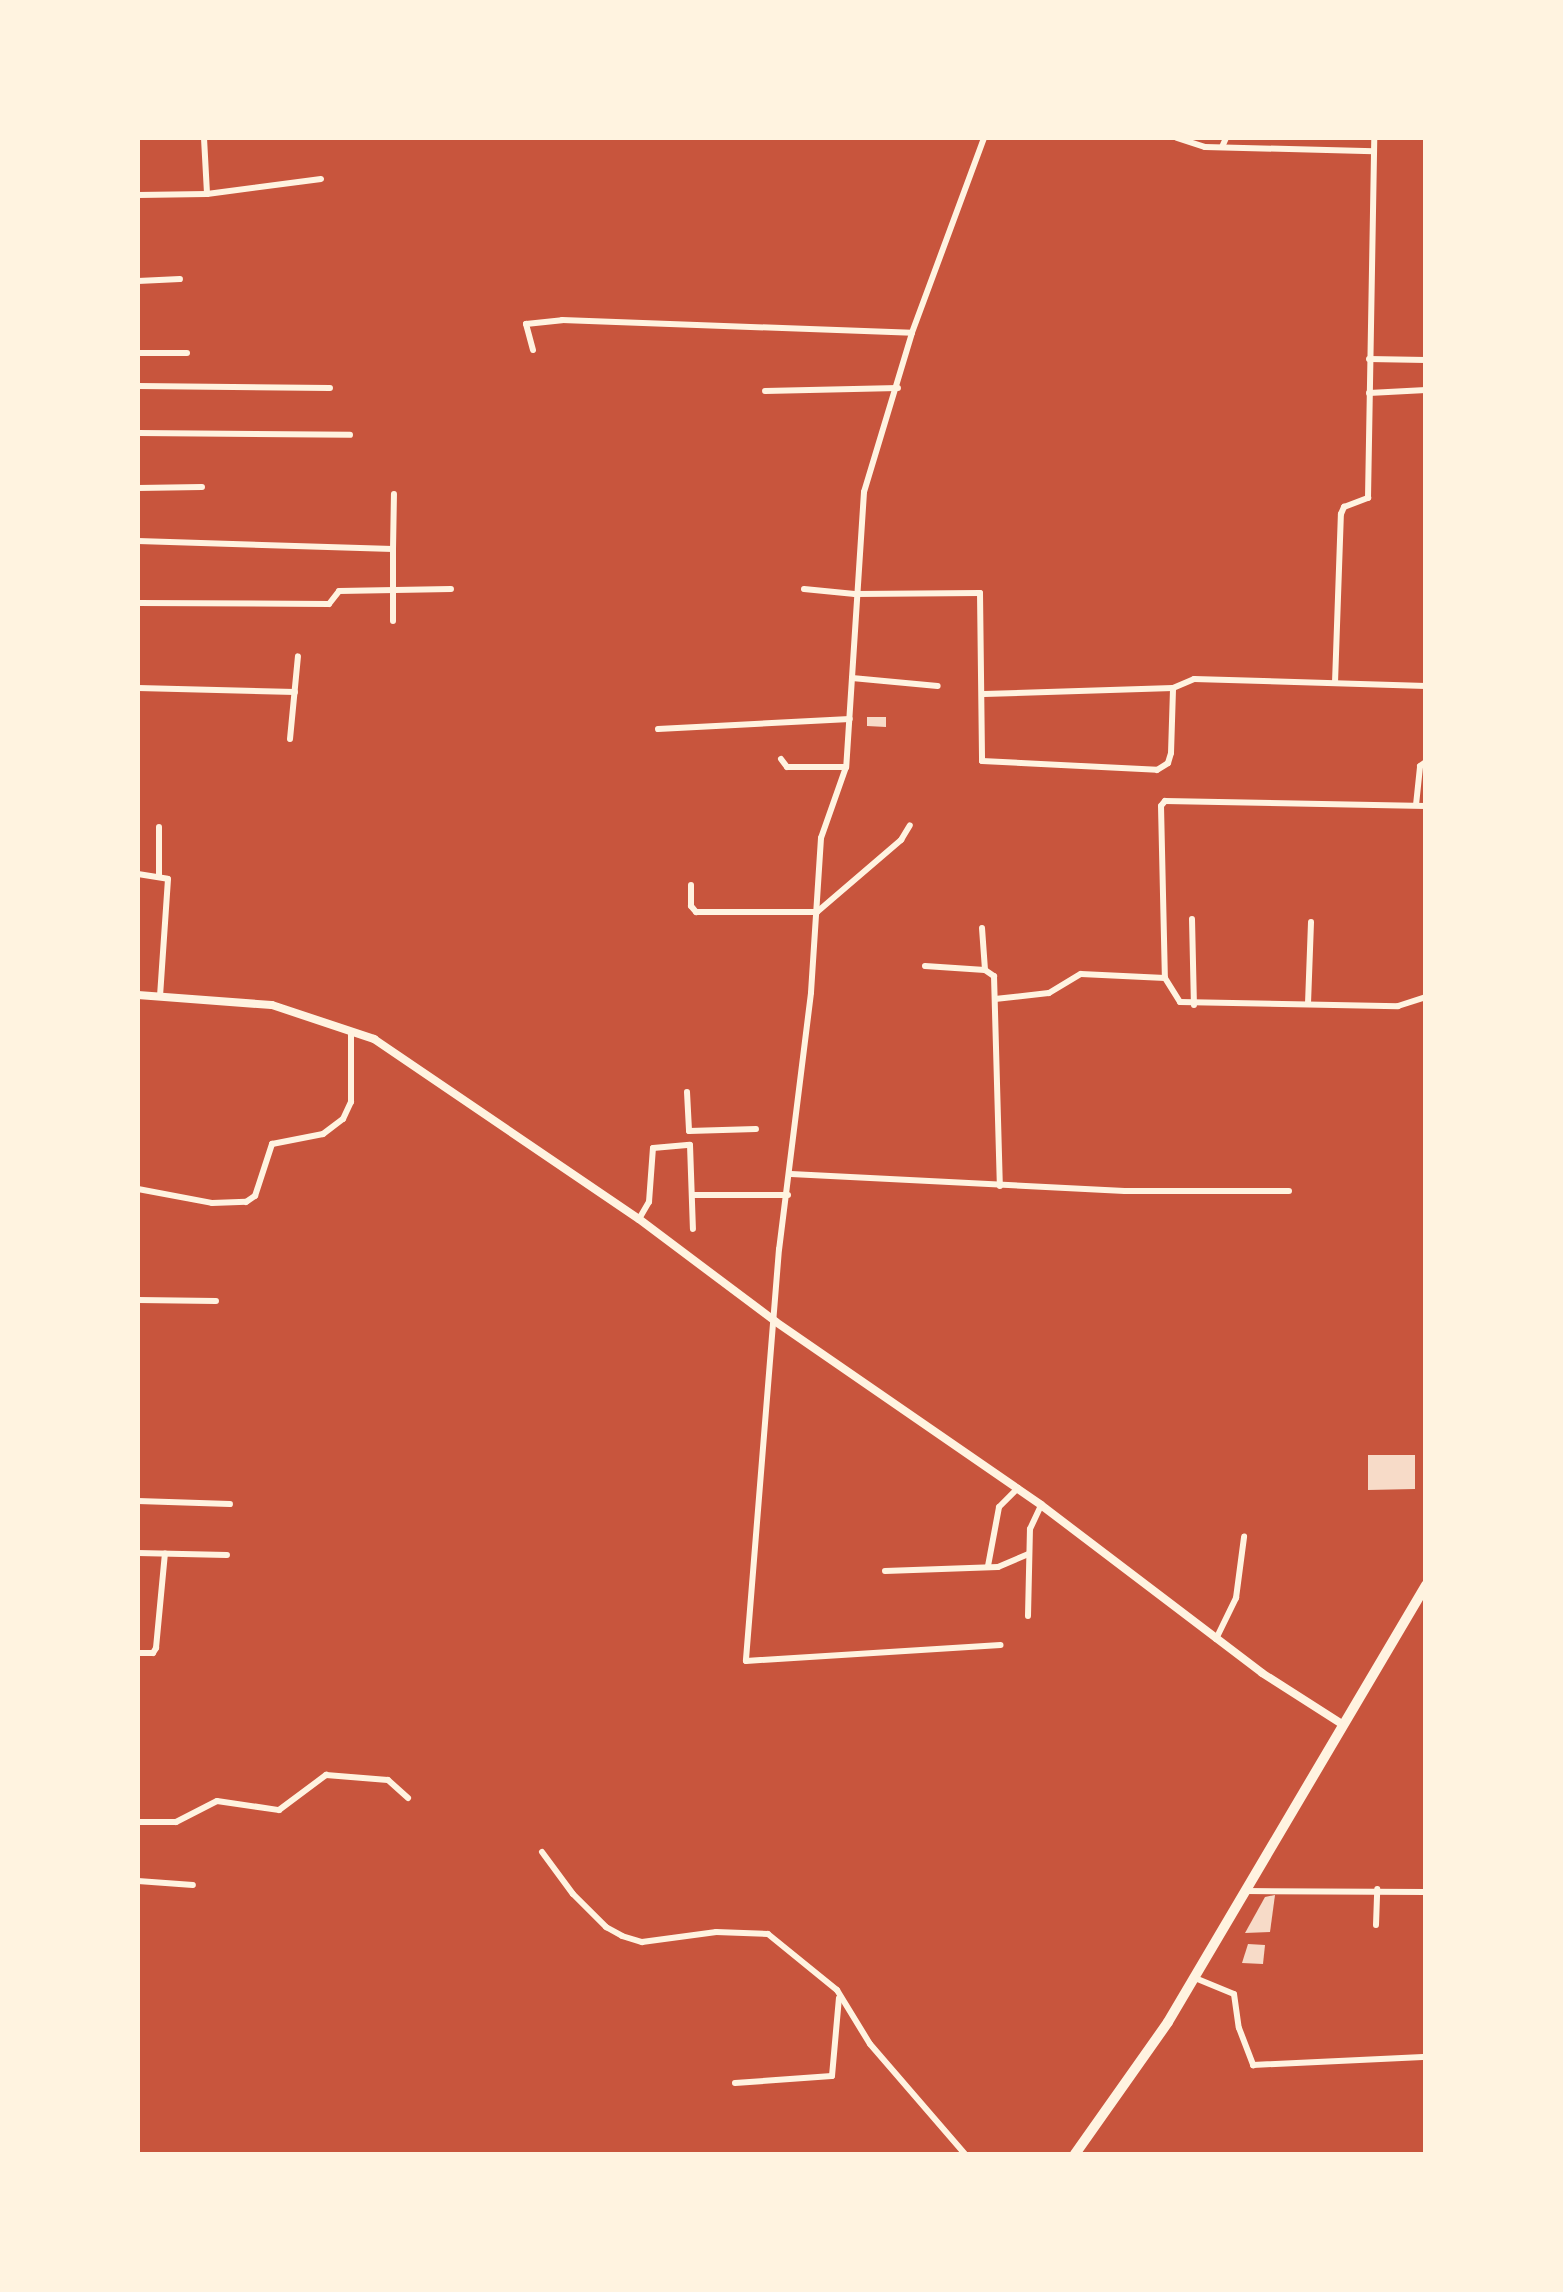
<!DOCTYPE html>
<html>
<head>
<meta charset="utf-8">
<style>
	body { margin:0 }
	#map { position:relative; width:1563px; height:2292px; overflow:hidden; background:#c8553d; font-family:Inter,sans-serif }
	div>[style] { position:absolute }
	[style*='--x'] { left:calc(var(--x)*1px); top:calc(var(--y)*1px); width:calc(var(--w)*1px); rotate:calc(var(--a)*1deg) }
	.building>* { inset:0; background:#f7dbc8 }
	.minor>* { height:6px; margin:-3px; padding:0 3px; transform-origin:3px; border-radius:3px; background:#fff3e0 }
	.tertiary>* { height:8px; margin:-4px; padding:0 4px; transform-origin:4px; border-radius:4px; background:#fff3e0 }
	.trunk>* { height:10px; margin:-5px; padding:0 5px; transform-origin:5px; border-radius:5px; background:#fff3e0 }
	span { translate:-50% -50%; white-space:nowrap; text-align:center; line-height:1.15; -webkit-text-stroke:8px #fff3e0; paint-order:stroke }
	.frame { position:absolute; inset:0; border:140px solid #fff3e0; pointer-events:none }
</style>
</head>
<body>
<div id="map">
	<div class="building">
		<div style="clip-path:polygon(867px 717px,886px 717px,886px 727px,867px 726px)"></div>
		<div style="clip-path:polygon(1368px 1455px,1415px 1455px,1415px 1489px,1368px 1490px)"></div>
		<div style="clip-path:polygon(1275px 1895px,1270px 1932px,1245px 1933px,1265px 1897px)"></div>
		<div style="clip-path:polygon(1248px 1944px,1265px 1945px,1263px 1964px,1242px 1963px)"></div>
	</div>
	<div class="minor">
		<div style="--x:204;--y:138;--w:56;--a:86.9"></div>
		<div style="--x:984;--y:138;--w:208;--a:110.3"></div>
		<div style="--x:912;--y:333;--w:166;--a:106.8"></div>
		<div style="--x:864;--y:492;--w:276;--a:93.7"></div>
		<div style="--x:846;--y:767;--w:75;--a:109.4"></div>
		<div style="--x:821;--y:838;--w:155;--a:93.7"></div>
		<div style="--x:811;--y:993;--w:258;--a:97.1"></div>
		<div style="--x:779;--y:1249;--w:413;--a:94.6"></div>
		<div style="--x:746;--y:1661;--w:255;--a:-3.6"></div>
		<div style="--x:1177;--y:138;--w:29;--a:18"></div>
		<div style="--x:1205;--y:147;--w:169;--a:1.4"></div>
		<div style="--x:1222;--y:147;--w:10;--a:-66"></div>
		<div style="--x:138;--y:195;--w:69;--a:-0.8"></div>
		<div style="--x:207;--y:194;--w:115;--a:-7.5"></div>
		<div style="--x:138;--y:281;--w:42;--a:-2.7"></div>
		<div style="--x:533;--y:350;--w:27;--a:-105"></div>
		<div style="--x:526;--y:324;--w:36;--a:-6"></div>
		<div style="--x:562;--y:320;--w:350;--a:2.1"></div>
		<div style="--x:138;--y:353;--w:49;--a:0"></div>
		<div style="--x:1369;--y:359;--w:57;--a:1"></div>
		<div style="--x:138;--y:386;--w:192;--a:0.6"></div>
		<div style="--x:765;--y:391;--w:133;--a:-1.3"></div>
		<div style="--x:1369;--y:393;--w:57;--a:-3"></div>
		<div style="--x:138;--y:433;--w:212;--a:0.5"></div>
		<div style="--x:138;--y:488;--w:64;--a:-0.9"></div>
		<div style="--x:138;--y:541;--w:255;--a:1.8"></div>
		<div style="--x:393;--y:549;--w:55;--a:-89"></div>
		<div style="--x:393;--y:549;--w:72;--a:90"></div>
		<div style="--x:804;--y:589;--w:51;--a:5.6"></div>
		<div style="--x:855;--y:594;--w:125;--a:-0.5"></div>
		<div style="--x:980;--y:593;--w:168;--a:89.3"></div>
		<div style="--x:982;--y:761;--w:175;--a:2.9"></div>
		<div style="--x:1157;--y:770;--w:13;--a:-32"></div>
		<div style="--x:1168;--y:763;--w:10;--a:-73"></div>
		<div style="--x:1171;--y:753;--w:65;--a:-88.2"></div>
		<div style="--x:138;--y:603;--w:191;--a:0.3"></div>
		<div style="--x:329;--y:604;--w:16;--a:-52"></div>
		<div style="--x:339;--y:591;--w:112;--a:-1"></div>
		<div style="--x:852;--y:678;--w:86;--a:5.3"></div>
		<div style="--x:1335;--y:683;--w:169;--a:-88"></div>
		<div style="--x:1341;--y:514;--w:8;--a:-67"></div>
		<div style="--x:1344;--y:507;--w:26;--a:-21"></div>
		<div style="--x:1368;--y:498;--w:360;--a:-89"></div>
		<div style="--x:138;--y:688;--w:157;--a:1.5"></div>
		<div style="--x:984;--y:694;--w:189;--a:-1.8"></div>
		<div style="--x:1173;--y:688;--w:23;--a:-23"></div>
		<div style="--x:1194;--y:679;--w:232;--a:1.7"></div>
		<div style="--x:658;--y:729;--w:192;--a:-3"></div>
		<div style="--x:290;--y:739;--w:83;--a:-84.5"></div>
		<div style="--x:781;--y:759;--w:10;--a:53"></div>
		<div style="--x:787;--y:767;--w:59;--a:0"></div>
		<div style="--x:1416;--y:805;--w:39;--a:-84"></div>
		<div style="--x:1420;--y:766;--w:7;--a:-34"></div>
		<div style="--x:1426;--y:806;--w:261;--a:-178.9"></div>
		<div style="--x:1165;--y:801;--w:6;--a:129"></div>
		<div style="--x:1161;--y:806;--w:172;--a:88.7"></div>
		<div style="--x:1165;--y:978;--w:28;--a:58"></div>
		<div style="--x:1180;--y:1002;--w:218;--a:1.1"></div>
		<div style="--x:1398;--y:1006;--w:29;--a:-18"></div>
		<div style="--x:138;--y:874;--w:30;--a:9"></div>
		<div style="--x:168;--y:879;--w:117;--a:93.9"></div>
		<div style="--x:159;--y:875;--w:48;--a:-90"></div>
		<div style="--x:691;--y:885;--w:21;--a:90"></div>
		<div style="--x:691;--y:906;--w:8;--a:50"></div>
		<div style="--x:696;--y:912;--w:121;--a:0"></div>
		<div style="--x:817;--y:912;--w:111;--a:-40.6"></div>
		<div style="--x:901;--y:840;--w:17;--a:-59"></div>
		<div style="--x:1192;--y:919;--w:86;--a:88.7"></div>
		<div style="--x:982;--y:928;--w:42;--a:85.9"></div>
		<div style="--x:925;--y:966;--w:60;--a:3.8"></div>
		<div style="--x:985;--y:970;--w:11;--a:34"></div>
		<div style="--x:994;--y:976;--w:210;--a:88.4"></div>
		<div style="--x:995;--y:999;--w:54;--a:-6.3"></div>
		<div style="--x:1049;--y:993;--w:37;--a:-31"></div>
		<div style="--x:1081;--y:974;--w:84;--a:2.7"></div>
		<div style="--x:1308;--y:1004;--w:82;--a:-87.9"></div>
		<div style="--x:687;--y:1092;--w:39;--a:87"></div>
		<div style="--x:689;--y:1131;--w:67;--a:-1.7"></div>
		<div style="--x:791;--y:1174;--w:334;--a:2.9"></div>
		<div style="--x:1125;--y:1191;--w:164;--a:0"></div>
		<div style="--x:138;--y:1189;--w:75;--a:10.7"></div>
		<div style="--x:212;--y:1203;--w:34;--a:-2"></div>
		<div style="--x:246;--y:1202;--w:11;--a:-34"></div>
		<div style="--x:255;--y:1196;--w:55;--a:-71.9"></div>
		<div style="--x:272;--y:1144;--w:52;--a:-11.1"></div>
		<div style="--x:323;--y:1134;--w:25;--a:-37"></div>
		<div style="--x:343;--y:1119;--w:19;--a:-65"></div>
		<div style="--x:351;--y:1102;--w:71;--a:-90"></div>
		<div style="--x:692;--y:1195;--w:96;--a:0"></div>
		<div style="--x:639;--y:1219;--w:20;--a:-60"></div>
		<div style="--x:649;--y:1202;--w:54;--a:-85.8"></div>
		<div style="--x:653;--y:1148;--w:37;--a:-5"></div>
		<div style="--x:690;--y:1145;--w:84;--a:88"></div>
		<div style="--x:138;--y:1300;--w:78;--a:0.7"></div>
		<div style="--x:138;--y:1501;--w:92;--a:1.9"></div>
		<div style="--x:138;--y:1553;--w:89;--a:1.3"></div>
		<div style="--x:988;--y:1566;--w:60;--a:-79.4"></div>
		<div style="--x:999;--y:1507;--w:27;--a:-45"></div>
		<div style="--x:885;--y:1571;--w:113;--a:-2"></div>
		<div style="--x:998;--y:1567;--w:33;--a:-23"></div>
		<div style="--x:1028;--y:1616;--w:87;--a:-88.7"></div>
		<div style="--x:1030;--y:1529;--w:26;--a:-65"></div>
		<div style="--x:1216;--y:1639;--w:46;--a:-64"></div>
		<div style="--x:1236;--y:1598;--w:62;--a:-82.5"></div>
		<div style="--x:138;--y:1653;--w:15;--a:0"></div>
		<div style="--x:153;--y:1653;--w:6;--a:-59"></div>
		<div style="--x:156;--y:1648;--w:95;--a:-84.6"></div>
		<div style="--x:138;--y:1822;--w:38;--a:0"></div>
		<div style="--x:176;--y:1822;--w:46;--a:-27.1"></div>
		<div style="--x:217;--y:1801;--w:63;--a:8.3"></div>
		<div style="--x:279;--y:1810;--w:59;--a:-36.7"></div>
		<div style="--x:326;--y:1775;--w:62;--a:4.6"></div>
		<div style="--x:388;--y:1780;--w:27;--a:42"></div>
		<div style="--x:542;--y:1852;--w:52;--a:53.6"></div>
		<div style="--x:573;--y:1894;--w:47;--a:45"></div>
		<div style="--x:606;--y:1927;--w:18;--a:29"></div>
		<div style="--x:622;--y:1936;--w:21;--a:17"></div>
		<div style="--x:642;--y:1942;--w:75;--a:-7.7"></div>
		<div style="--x:716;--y:1932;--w:52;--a:2.2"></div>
		<div style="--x:768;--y:1934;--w:89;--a:39.1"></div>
		<div style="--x:837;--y:1990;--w:63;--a:58.6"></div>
		<div style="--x:870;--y:2044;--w:145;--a:49.2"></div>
		<div style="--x:138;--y:1881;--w:55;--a:4.2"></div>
		<div style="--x:1246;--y:1891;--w:180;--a:0.3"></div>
		<div style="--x:1376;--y:1925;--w:36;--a:-88"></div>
		<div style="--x:1195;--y:1978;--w:42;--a:22.3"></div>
		<div style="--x:1234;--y:1994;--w:34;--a:82"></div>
		<div style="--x:1239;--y:2028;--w:40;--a:69"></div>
		<div style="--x:1253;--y:2065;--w:170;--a:-2.7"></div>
		<div style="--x:735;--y:2083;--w:97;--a:-4.1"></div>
		<div style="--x:832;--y:2076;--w:78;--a:-84.9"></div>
	</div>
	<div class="tertiary">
		<div style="--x:138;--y:995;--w:134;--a:4.3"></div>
		<div style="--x:272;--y:1005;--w:108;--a:18.4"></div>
		<div style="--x:374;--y:1039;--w:320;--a:34.2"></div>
		<div style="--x:639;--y:1219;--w:171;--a:36.9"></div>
		<div style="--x:776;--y:1322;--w:322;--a:34.6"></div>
		<div style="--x:1041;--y:1505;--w:278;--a:37.2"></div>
		<div style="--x:1262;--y:1673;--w:95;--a:32.5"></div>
	</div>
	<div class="trunk">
		<div style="--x:1075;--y:2154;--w:161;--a:-54.8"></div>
		<div style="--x:1168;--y:2022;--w:507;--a:-59.44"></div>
	</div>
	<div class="frame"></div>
</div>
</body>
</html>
